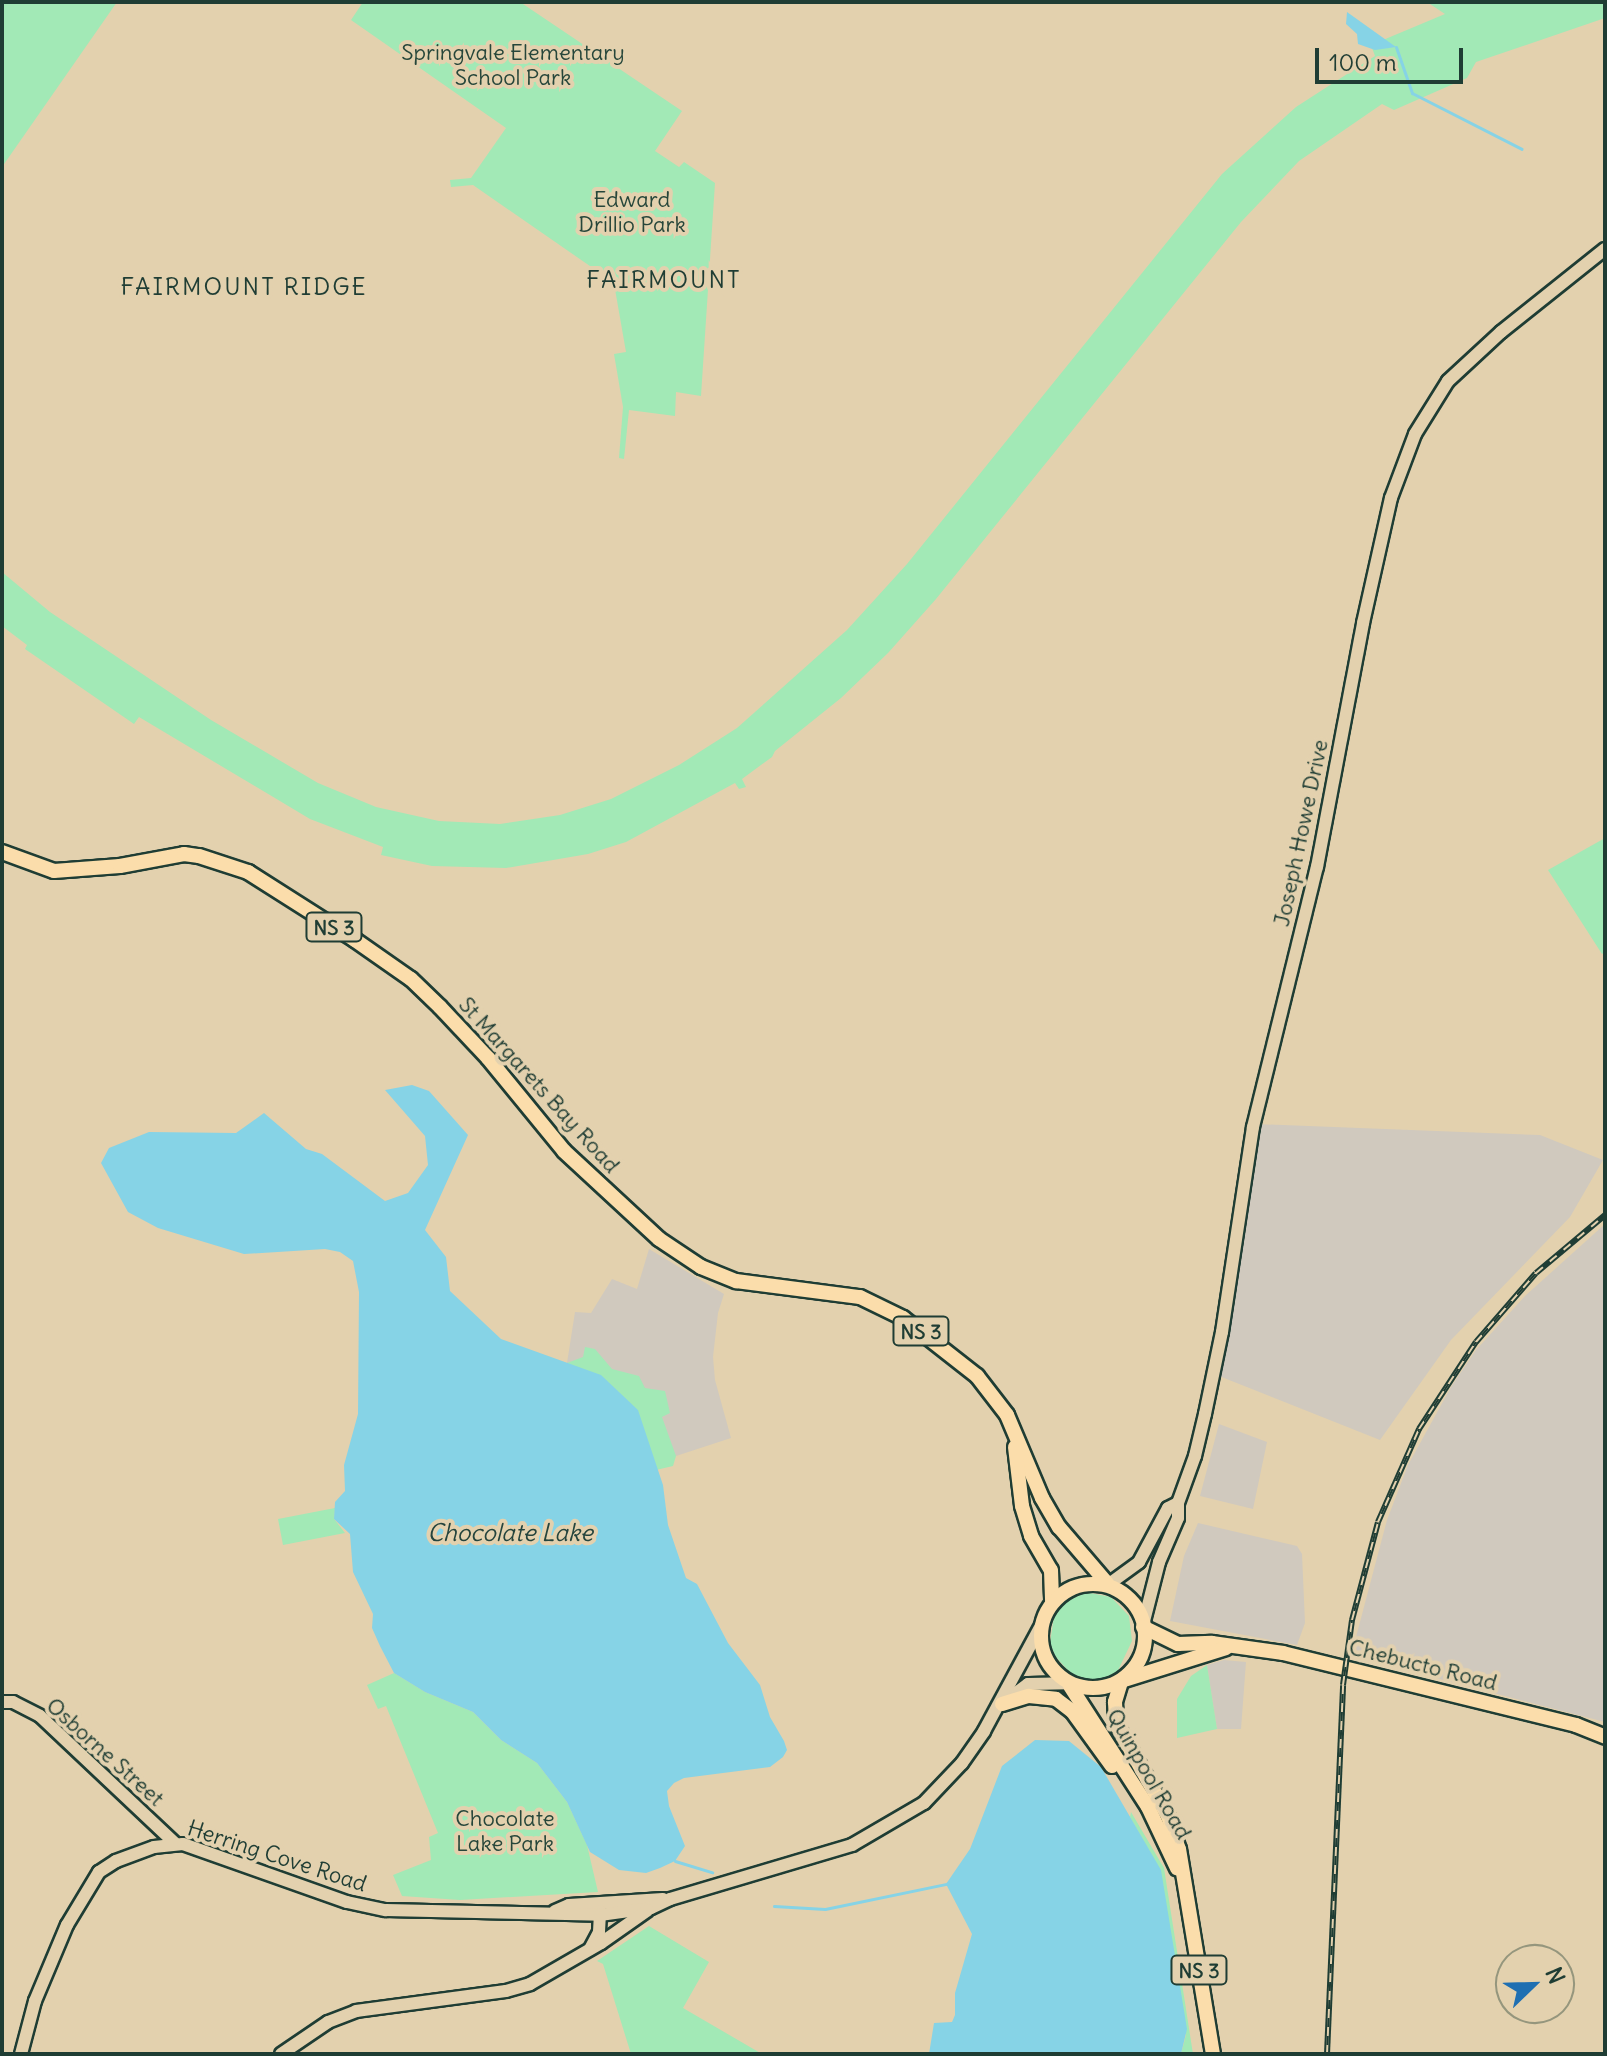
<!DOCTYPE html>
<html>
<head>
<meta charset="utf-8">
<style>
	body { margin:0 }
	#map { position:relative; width:1607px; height:2056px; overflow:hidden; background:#e3d1ae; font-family:Delius,sans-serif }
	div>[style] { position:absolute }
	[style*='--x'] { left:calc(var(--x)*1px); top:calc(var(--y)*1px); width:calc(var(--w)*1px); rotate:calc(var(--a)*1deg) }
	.built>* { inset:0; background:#d0c9be }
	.green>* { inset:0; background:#a2e9b6 }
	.water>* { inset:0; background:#86d3e6 }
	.stream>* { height:3px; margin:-1.5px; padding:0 1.5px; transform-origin:1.5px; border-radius:1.5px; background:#86d3e6 }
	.roads { filter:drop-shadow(2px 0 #1f3d34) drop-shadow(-2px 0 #1f3d34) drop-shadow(0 2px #1f3d34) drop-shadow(0 -2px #1f3d34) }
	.secondary>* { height:12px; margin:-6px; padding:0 6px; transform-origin:6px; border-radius:6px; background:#e3d1ae }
	.primary>* { height:14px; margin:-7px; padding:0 7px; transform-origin:7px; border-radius:7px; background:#fbddab }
	.primary>.ring { margin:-7px; padding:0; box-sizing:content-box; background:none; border:14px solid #fbddab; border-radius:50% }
	.rail>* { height:6px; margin-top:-3px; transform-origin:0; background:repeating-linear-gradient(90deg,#e3d1ae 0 9px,#1f3d34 0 18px); box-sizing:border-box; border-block:2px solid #1f3d34 }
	span { translate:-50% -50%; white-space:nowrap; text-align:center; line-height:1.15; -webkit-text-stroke:8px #e3d1ae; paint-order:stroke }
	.shield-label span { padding:2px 6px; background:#e3d1ae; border:2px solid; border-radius:6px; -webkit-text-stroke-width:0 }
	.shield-label { font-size:20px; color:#1f3d34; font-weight:700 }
	.park-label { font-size:22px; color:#26463a }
	.street-label { font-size:22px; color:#1f3d34 }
	.neighbourhood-label { font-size:24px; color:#1f3d34; letter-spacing:2px }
	.water-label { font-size:24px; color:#24443d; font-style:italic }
	.frame { position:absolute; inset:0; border:4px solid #1f3d34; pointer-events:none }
	.north { position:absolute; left:1495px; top:1944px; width:80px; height:80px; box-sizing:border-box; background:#e3d1ae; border:2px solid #95967d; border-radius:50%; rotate:67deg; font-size:22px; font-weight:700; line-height:32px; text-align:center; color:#1f3d34 }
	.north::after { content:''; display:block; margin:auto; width:28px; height:36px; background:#1f6fb2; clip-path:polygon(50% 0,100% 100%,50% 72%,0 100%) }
	.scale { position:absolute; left:1315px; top:48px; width:148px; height:36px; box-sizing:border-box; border:4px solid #1f3d34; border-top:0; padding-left:10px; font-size:24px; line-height:28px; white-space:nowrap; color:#1f3d34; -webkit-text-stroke:6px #e3d1ae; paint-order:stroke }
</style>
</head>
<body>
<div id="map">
	<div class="built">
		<div style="clip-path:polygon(1254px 1124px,1540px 1135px,1603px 1160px,1570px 1217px,1451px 1340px,1380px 1440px,1214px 1374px)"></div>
		<div style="clip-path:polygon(1605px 1224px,1605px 1722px,1351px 1656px,1387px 1520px,1408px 1465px,1451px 1387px,1476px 1350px,1525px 1296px)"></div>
		<div style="clip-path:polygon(649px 1249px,724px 1294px,718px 1313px,713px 1357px,715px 1380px,731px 1438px,676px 1456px,656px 1470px,651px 1456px,567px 1363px,575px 1312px,591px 1313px,612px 1279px,637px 1289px)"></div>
		<div style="clip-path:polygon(1219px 1424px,1267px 1442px,1253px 1509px,1200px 1496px)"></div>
		<div style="clip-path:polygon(1198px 1523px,1297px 1546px,1302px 1554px,1305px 1623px,1297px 1645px,1170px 1621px,1184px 1556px)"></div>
		<div style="clip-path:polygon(1224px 1660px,1246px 1662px,1241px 1729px,1217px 1729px,1207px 1665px)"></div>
	</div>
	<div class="green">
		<div style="clip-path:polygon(2px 2px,117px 2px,2px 167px)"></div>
		<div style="clip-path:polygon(363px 2px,520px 2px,682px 111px,655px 151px,679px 167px,684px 162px,715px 183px,701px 396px,676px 392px,675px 416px,629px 410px,624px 459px,619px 458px,623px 407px,614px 354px,626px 352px,612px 272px,600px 273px,473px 185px,451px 187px,450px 180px,471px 178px,506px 128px,351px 20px)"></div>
		<div style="clip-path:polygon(1427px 2px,1605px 2px,1605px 18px,1476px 62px,1467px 78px,1394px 110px,1382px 104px,1299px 161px,1241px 222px,936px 599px,888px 653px,841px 698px,775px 751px,772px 757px,742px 779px,746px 787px,739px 789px,735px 783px,626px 842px,588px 854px,506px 868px,432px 866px,381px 855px,383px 847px,310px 819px,139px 717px,134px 724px,25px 649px,27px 645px,2px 626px,2px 572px,50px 612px,211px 720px,318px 783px,376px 807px,439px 821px,500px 824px,560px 815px,611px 799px,679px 765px,737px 728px,847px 630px,907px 564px,1222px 174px,1296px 107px,1375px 56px,1371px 45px,1445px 14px)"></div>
		<div style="clip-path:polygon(1605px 838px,1605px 952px,1602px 954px,1548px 870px)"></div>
		<div style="clip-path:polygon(585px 1347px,595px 1349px,612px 1369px,639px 1376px,645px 1388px,665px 1391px,670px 1413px,662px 1417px,676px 1456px,673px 1466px,656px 1470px,651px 1456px,567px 1363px,583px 1357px)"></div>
		<div style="clip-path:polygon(335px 1508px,334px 1519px,345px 1533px,283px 1545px,278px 1519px)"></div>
		<div style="clip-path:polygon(1085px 1592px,1111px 1597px,1129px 1616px,1132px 1641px,1114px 1679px,1087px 1681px,1073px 1676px,1055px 1656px,1050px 1643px,1054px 1616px,1062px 1604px)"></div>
		<div style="clip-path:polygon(1207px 1665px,1217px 1729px,1177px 1738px,1177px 1699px,1191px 1676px)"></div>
		<div style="clip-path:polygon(394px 1673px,425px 1692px,473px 1712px,501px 1740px,537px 1763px,567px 1802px,587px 1845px,598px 1892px,460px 1900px,402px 1896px,393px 1875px,431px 1860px,429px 1837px,438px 1833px,386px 1706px,378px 1709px,367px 1685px)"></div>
		<div style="clip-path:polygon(1131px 1812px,1164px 1868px,1193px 2054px,1181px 2054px,1186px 2035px,1160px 1870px,1130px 1817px)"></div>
		<div style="clip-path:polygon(649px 1926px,709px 1962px,683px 2008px,762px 2054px,631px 2054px,603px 1964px,597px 1961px)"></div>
	</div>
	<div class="water">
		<div style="clip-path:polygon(1347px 12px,1396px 47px,1375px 50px,1358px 44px,1357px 34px,1346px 24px)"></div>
		<div style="clip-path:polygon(412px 1085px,429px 1091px,468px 1135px,425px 1230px,446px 1257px,450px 1291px,501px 1339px,601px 1375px,638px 1410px,663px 1485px,668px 1525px,686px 1578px,697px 1584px,728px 1643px,760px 1685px,770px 1717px,784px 1741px,787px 1750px,783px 1757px,770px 1767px,684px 1778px,674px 1783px,667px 1791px,669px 1806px,685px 1846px,675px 1861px,660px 1868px,646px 1873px,619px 1870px,590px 1852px,567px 1802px,537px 1763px,501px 1740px,473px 1712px,425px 1692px,394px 1673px,380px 1646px,372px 1628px,373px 1614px,353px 1572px,350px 1534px,334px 1519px,335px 1502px,345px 1491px,344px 1465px,358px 1414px,359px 1292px,353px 1261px,340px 1252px,325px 1249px,244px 1254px,158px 1228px,128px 1212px,101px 1163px,109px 1148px,149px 1132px,236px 1133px,264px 1113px,306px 1149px,322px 1154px,385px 1201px,408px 1193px,428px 1165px,425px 1136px,385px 1090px)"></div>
		<div style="clip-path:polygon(1035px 1740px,1069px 1741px,1101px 1767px,1161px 1870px,1187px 2029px,1181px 2054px,929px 2054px,934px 2023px,952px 2022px,955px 2015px,955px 1993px,972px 1934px,946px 1884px,970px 1849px,1002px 1766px)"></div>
	</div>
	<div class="stream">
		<div style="--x:1396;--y:47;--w:49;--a:70.8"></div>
		<div style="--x:1412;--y:93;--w:123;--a:27"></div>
		<div style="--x:675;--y:1861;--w:39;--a:17"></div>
		<div style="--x:774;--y:1906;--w:51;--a:3.4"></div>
		<div style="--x:825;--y:1909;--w:124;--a:-11.7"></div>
	</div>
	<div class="roads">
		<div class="secondary">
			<div style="--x:1109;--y:1584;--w:37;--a:-36"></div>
			<div style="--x:1139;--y:1562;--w:61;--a:-61.8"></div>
			<div style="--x:1168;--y:1508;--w:11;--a:-27"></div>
			<div style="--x:1143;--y:1625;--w:65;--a:-75.7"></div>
			<div style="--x:1159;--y:1562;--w:48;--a:-66.6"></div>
			<div style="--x:1178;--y:1518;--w:15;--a:-90"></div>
			<div style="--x:1178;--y:1503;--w:50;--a:-70.1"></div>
			<div style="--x:1195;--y:1456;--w:43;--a:-76.6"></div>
			<div style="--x:1205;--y:1414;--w:84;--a:-78.3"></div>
			<div style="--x:1222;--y:1332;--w:207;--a:-81.4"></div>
			<div style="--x:1253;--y:1127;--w:268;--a:-76.2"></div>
			<div style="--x:1317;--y:867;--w:248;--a:-79.3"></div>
			<div style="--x:1363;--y:623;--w:128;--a:-77.4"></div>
			<div style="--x:1391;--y:498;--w:68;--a:-69.4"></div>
			<div style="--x:1415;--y:434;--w:62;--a:-58.1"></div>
			<div style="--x:1448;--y:381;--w:72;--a:-42.8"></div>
			<div style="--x:1501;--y:332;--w:133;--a:-38.6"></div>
			<div style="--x:2;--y:1702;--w:11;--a:0"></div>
			<div style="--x:13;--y:1702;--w:30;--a:27"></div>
			<div style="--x:40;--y:1716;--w:185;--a:43.3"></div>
			<div style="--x:1004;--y:1702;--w:30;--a:-37"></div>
			<div style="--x:1028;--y:1684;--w:39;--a:-1"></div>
			<div style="--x:555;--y:1911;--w:15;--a:-23"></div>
			<div style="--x:569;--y:1905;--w:94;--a:-3.7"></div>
			<div style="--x:590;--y:1949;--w:19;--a:-62"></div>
			<div style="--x:599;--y:1932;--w:21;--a:-87"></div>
			<div style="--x:21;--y:2054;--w:55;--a:-75.2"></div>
			<div style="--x:35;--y:2001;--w:82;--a:-67.2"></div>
			<div style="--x:67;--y:1925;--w:62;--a:-58.9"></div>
			<div style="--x:99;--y:1872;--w:20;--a:-33"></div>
			<div style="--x:116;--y:1861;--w:40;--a:-20.2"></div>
			<div style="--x:154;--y:1847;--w:29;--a:-6"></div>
			<div style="--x:183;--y:1844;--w:174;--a:19.5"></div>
			<div style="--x:347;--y:1902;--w:40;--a:12"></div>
			<div style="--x:386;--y:1910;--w:214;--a:1.3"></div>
			<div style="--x:600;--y:1915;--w:51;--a:-7.8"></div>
			<div style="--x:651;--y:1908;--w:21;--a:-25"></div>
			<div style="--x:670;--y:1899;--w:190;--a:-16.5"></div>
			<div style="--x:852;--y:1845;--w:83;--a:-30.3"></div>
			<div style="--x:924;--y:1803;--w:55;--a:-46.5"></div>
			<div style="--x:962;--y:1763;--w:39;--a:-55"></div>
			<div style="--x:984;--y:1731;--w:126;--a:-61.6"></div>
			<div style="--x:281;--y:2054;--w:57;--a:-34.2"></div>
			<div style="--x:328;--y:2022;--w:30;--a:-21"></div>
			<div style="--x:356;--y:2011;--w:151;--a:-7.6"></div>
			<div style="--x:506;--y:1991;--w:25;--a:-16"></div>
			<div style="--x:530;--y:1984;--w:82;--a:-30"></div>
			<div style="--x:601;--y:1943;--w:57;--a:-35.1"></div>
		</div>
		<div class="primary">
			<div style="--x:2;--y:852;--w:55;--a:20.1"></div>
			<div style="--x:54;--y:871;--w:66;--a:-4.3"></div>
			<div style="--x:120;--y:866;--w:65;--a:-10.6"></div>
			<div style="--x:184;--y:854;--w:15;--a:8"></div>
			<div style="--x:199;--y:856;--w:52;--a:18.1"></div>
			<div style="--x:248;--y:872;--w:127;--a:32.4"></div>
			<div style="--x:355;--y:940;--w:68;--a:34.9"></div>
			<div style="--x:411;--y:979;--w:40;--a:44"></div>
			<div style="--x:440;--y:1007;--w:70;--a:46.7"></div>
			<div style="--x:488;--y:1058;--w:120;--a:50.7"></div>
			<div style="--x:564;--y:1151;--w:129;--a:42.8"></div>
			<div style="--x:659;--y:1239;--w:50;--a:33.7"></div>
			<div style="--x:701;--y:1267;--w:38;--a:22"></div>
			<div style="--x:736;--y:1281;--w:125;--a:7.4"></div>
			<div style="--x:860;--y:1297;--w:48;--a:26"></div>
			<div style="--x:903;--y:1318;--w:94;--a:38.1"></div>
			<div style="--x:977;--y:1376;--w:49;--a:52.4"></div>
			<div style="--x:1007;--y:1415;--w:90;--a:67.1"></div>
			<div style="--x:1042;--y:1498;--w:34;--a:60"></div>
			<div style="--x:1059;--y:1527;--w:74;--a:49.4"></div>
			<div style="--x:1015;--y:1447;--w:59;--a:83.2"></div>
			<div style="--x:1022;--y:1506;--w:31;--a:73"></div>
			<div style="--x:1031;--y:1536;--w:39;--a:60"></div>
			<div style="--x:1051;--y:1570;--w:33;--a:88"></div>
			<div class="ring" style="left:1041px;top:1584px;width:90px;height:90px"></div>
			<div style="--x:1143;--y:1627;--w:39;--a:26"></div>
			<div style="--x:1178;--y:1644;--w:34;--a:-2"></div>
			<div style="--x:1212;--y:1643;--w:72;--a:8"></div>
			<div style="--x:1283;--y:1653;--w:302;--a:13.8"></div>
			<div style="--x:1576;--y:1725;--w:31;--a:22"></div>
			<div style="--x:1124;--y:1680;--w:107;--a:-17.4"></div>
			<div style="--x:1121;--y:1682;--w:21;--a:107"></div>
			<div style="--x:1115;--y:1702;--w:22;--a:87"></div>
			<div style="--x:1116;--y:1724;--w:106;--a:60.5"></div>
			<div style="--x:1168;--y:1816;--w:35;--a:72"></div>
			<div style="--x:1179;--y:1849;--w:208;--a:80.6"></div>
			<div style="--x:1070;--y:1686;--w:144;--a:57.2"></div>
			<div style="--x:1148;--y:1807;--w:68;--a:64.6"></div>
			<div style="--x:1002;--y:1704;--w:28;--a:-17"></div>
			<div style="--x:1029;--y:1696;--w:27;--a:6"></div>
			<div style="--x:1056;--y:1699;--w:20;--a:37"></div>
			<div style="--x:1072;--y:1711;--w:68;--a:54"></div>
		</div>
	</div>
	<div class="rail">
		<div style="--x:1327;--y:2054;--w:369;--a:-87.5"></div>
		<div style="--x:1343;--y:1685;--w:66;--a:-82.1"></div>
		<div style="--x:1352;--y:1620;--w:101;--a:-75.1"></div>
		<div style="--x:1378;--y:1522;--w:102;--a:-66.2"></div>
		<div style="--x:1419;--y:1429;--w:104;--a:-56.8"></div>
		<div style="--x:1476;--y:1342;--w:91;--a:-49"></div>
		<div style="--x:1536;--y:1273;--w:90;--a:-40"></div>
	</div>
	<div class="shield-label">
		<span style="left:334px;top:927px">NS 3</span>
		<span style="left:921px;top:1331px">NS 3</span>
		<span style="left:1199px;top:1970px">NS 3</span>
	</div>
	<div class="park-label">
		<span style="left:513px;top:65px">Springvale Elementary<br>School Park</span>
		<span style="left:632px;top:212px">Edward<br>Drillio Park</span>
		<span style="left:505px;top:1831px">Chocolate<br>Lake Park</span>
	</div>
	<div class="street-label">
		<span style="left:1301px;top:833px;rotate:-78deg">Joseph Howe Drive</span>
		<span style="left:539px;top:1085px;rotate:48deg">St Margarets Bay Road</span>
		<span style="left:1423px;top:1665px;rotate:14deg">Chebucto Road</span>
		<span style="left:105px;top:1752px;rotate:42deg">Osborne Street</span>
		<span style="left:1149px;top:1774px;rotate:60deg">Quinpool Road</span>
		<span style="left:277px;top:1856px;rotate:18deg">Herring Cove Road</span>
	</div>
	<div class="neighbourhood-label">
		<span style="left:664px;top:280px">FAIRMOUNT</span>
		<span style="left:244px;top:287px">FAIRMOUNT RIDGE</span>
	</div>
	<div class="water-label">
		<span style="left:510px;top:1533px">Chocolate Lake</span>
	</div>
	<div class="frame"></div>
	<div class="north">N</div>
	<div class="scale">100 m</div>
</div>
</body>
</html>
